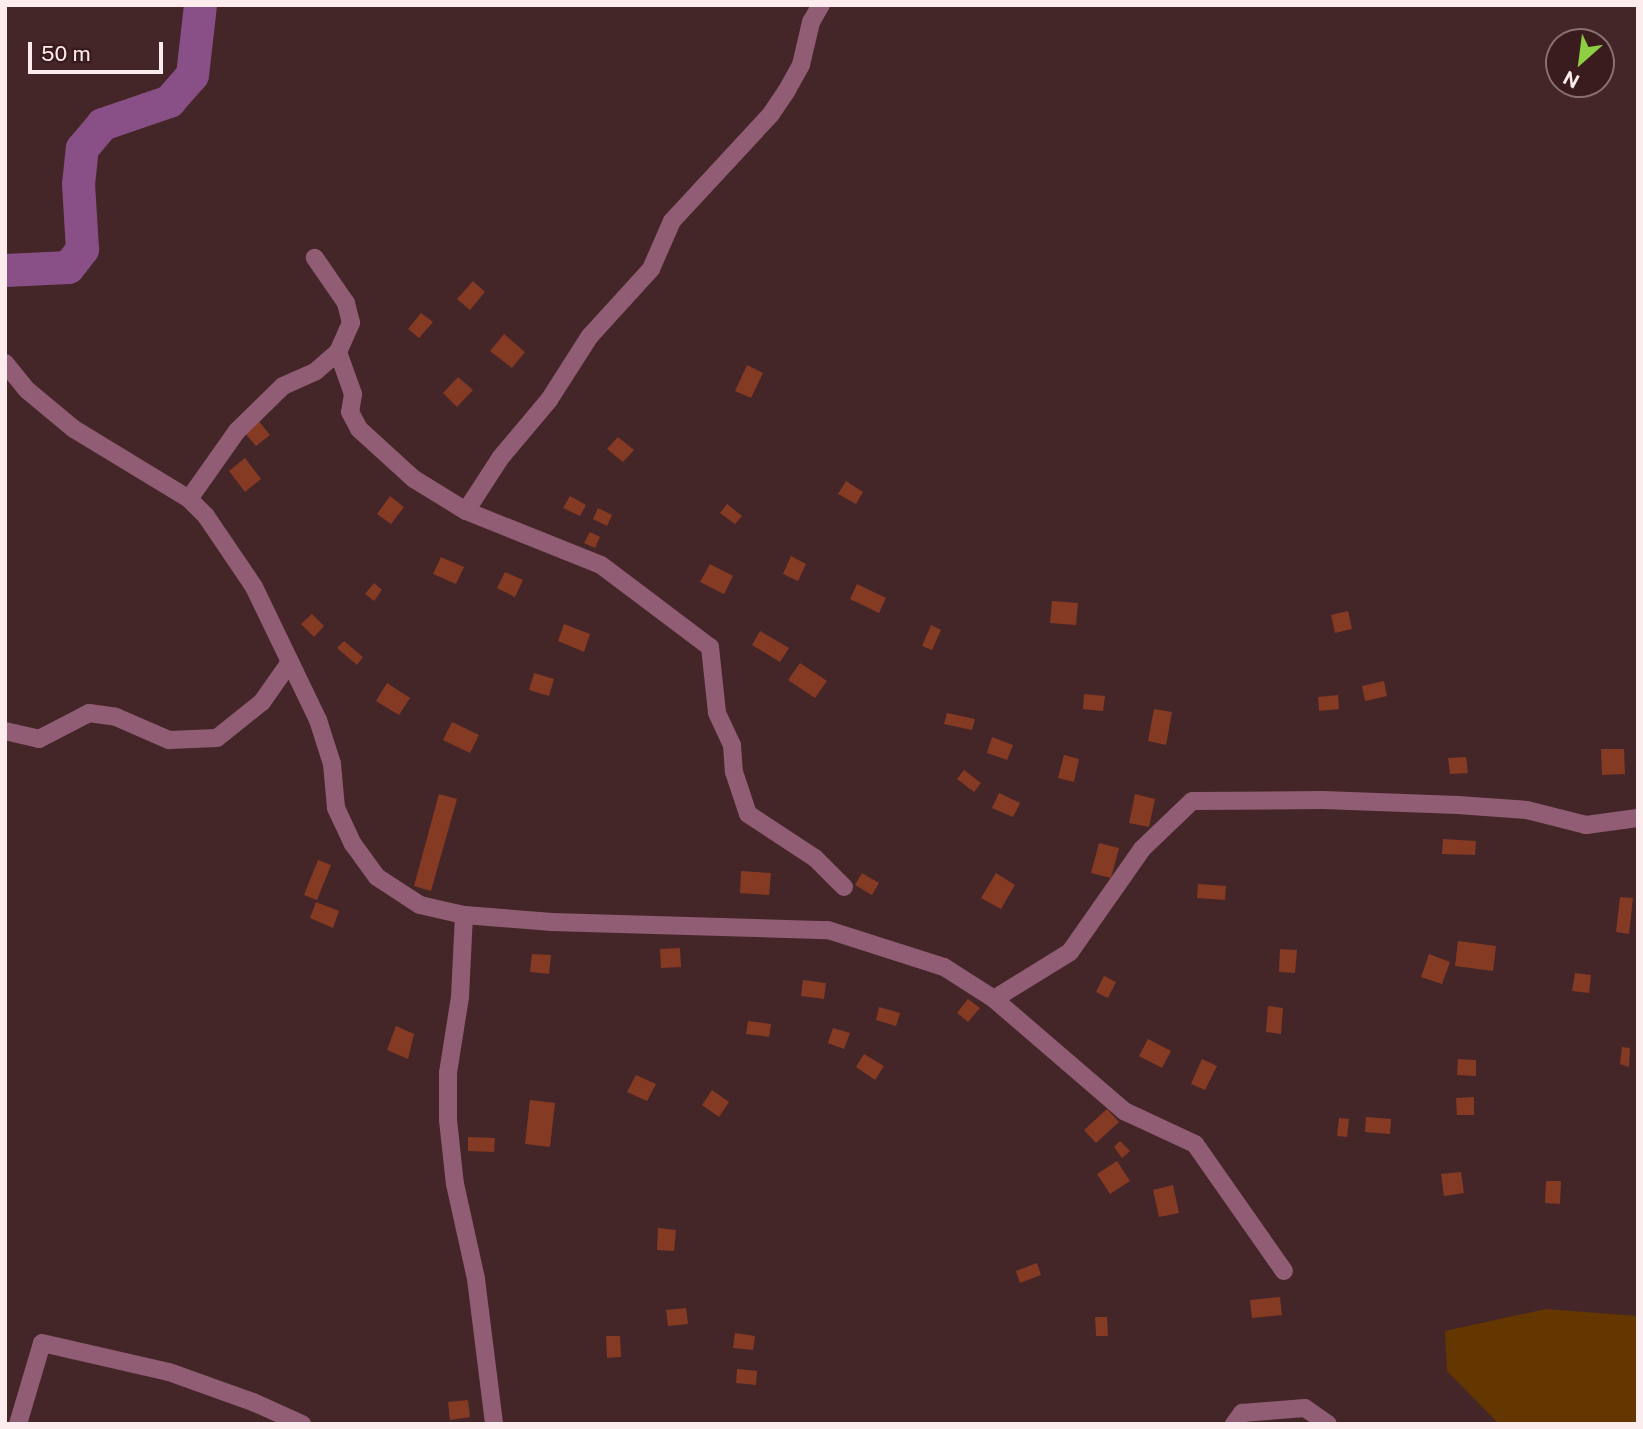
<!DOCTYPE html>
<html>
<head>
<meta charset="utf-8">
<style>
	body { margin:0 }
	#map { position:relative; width:1643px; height:1429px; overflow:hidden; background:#452628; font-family:"Public Sans",sans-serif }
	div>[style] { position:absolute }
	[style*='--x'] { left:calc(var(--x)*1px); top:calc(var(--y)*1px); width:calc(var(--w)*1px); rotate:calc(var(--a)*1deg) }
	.green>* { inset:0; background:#643600 }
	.river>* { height:33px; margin:-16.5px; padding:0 16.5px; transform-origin:16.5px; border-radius:16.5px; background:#895087 }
	.building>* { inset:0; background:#843a23 }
	.minor>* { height:18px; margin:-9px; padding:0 9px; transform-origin:9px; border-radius:9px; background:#915d74 }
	span { translate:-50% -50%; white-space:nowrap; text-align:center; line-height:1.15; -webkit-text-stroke:6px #3a1c1f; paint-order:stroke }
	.frame { position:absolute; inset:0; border:7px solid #fdeced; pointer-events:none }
	.north { position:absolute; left:1545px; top:28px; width:70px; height:70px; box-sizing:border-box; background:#3a1c1f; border:2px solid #886f71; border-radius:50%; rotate:208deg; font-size:19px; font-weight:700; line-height:28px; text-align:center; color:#fdeced }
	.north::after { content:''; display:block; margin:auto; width:24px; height:32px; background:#8ece43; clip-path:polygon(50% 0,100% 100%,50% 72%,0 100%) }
	.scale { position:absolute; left:28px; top:42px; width:135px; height:32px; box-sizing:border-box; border:4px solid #fdeced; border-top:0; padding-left:9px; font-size:21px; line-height:24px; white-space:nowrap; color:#fdeced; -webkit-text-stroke:5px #3a1c1f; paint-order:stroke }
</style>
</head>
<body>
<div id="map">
	<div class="green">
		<div style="clip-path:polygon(1546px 1309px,1638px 1316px,1638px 1424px,1499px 1424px,1447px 1371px,1445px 1331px)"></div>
	</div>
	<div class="river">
		<div style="--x:5;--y:270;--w:63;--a:-2.7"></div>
		<div style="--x:68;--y:267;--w:23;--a:-52"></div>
		<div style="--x:82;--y:249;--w:65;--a:-93.5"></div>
		<div style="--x:78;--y:184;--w:36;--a:-84"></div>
		<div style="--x:82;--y:148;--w:31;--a:-50"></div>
		<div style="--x:102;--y:124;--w:71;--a:-18.9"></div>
		<div style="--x:169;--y:101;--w:35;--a:-49"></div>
		<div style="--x:192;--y:75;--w:70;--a:-83.5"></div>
	</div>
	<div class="building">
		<div style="clip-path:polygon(473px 281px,485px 292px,470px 310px,457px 299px)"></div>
		<div style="clip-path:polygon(421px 313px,433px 322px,419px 338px,408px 329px)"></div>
		<div style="clip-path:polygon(504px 334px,525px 352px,512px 368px,490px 351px)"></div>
		<div style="clip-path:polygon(747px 365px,763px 373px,751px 398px,735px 391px)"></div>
		<div style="clip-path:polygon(458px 377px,473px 390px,457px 407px,443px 393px)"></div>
		<div style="clip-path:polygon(258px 420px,270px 435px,256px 446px,244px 432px)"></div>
		<div style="clip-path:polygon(618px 437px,634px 450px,623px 462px,607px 449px)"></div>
		<div style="clip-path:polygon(245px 458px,261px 479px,245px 492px,229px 471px)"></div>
		<div style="clip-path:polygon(846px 481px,863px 492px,856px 504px,838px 494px)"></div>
		<div style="clip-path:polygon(390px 496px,404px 507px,391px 524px,377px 514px)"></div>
		<div style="clip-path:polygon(570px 496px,586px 505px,580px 516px,563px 508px)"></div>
		<div style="clip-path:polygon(727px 504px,742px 516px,735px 524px,720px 513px)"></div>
		<div style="clip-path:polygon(598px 508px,612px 515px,607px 526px,593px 519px)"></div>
		<div style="clip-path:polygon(590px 532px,600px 537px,595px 548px,584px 543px)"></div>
		<div style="clip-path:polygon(791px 556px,806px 564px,798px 581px,783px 574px)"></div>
		<div style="clip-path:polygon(441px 557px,464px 567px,456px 584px,433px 574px)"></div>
		<div style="clip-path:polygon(710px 564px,733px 576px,724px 594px,700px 582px)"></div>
		<div style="clip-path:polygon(505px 572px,523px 580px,515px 597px,497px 588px)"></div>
		<div style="clip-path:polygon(374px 583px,382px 590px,374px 601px,365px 594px)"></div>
		<div style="clip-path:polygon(857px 584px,886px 598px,879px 613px,850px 599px)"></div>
		<div style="clip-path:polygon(1052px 601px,1078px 603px,1076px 625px,1050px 623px)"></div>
		<div style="clip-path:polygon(1348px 611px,1352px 629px,1335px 633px,1331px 615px)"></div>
		<div style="clip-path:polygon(312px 614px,324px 626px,314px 637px,301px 624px)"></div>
		<div style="clip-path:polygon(564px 624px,590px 634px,584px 652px,558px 641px)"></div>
		<div style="clip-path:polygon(931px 625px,941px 630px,932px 650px,922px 646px)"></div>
		<div style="clip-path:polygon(760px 631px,789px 648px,780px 662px,752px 645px)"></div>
		<div style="clip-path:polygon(344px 641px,363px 657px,357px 665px,337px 648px)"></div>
		<div style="clip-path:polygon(800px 663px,827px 681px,815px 698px,788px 680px)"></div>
		<div style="clip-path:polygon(534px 673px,554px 679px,549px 696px,529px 690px)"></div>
		<div style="clip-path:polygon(1384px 681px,1387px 696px,1365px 701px,1362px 686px)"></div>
		<div style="clip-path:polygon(387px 683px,410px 698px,399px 715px,376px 701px)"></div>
		<div style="clip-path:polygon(1084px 694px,1105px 696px,1103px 711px,1083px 709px)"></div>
		<div style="clip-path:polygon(1338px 695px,1339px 709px,1319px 711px,1318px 697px)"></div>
		<div style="clip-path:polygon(1154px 709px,1172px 712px,1166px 745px,1148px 741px)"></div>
		<div style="clip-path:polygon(947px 713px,975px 719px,972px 730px,944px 724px)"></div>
		<div style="clip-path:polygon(452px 722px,479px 735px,470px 753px,443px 740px)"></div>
		<div style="clip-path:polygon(992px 737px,1013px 745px,1007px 760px,987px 753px)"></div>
		<div style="clip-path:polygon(1601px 749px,1624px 749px,1625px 774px,1602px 775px)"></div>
		<div style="clip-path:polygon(1064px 755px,1079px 759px,1074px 782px,1058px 778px)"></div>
		<div style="clip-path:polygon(1466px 757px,1468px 773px,1450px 774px,1448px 758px)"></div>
		<div style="clip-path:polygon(964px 770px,981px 783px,974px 792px,957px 779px)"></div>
		<div style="clip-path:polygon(999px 793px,1020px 803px,1013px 817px,992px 808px)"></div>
		<div style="clip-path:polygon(439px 794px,457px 799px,431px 891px,414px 886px)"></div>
		<div style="clip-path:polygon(1135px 794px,1155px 799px,1149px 827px,1129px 823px)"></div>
		<div style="clip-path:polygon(1443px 839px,1476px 841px,1475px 855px,1442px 854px)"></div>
		<div style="clip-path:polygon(1099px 843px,1119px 848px,1111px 878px,1091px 873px)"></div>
		<div style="clip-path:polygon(318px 860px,331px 865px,317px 900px,304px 895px)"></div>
		<div style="clip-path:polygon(741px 871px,771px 873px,769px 895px,740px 893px)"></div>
		<div style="clip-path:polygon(862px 873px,879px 883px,872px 895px,855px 885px)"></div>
		<div style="clip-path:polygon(996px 873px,1015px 885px,1001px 909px,981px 898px)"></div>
		<div style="clip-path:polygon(1198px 884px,1226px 886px,1225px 900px,1197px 898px)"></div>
		<div style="clip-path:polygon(1620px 897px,1633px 898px,1629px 934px,1616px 932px)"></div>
		<div style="clip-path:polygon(316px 902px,339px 911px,333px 928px,310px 918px)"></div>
		<div style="clip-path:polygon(1458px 941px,1496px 946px,1493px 971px,1455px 966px)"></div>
		<div style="clip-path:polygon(680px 948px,681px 967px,661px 968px,660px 949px)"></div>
		<div style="clip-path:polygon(1280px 949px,1297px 950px,1295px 973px,1279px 972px)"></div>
		<div style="clip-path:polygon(532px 954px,551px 955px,549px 974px,530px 972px)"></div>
		<div style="clip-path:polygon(1429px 954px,1450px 962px,1442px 984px,1421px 977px)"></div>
		<div style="clip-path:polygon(1575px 973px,1591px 975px,1589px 993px,1572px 991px)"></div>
		<div style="clip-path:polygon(1104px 976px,1116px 982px,1108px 998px,1096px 992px)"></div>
		<div style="clip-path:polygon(803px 980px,826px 983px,824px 999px,801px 996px)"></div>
		<div style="clip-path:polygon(968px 999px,980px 1008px,968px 1022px,957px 1013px)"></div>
		<div style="clip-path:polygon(1268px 1006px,1283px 1008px,1281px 1034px,1266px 1032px)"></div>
		<div style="clip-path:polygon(879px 1007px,900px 1013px,896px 1026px,876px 1020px)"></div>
		<div style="clip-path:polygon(748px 1021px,771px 1024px,769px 1037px,746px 1034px)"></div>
		<div style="clip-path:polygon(396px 1026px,414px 1034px,408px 1059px,387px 1050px)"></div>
		<div style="clip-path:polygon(833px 1028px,850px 1033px,844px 1049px,828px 1043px)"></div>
		<div style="clip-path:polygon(1148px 1039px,1171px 1051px,1162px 1068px,1139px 1056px)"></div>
		<div style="clip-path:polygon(1622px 1047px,1630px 1048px,1629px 1067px,1620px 1064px)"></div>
		<div style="clip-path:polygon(864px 1054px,884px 1066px,875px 1080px,856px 1067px)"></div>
		<div style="clip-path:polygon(1202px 1059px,1217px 1066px,1205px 1090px,1191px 1084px)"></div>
		<div style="clip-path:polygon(1458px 1059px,1476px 1060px,1476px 1076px,1457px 1075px)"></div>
		<div style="clip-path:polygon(636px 1075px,656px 1084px,647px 1101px,627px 1092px)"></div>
		<div style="clip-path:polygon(712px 1090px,729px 1102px,719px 1117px,702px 1105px)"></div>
		<div style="clip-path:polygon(1474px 1097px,1474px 1115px,1457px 1115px,1456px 1098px)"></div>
		<div style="clip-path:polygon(530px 1100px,555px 1103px,550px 1147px,525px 1144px)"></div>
		<div style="clip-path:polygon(1107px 1109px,1119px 1122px,1096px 1143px,1084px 1130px)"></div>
		<div style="clip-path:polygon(1366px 1117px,1391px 1119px,1390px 1134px,1365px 1132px)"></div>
		<div style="clip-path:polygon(1339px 1118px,1349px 1119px,1347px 1137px,1337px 1136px)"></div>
		<div style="clip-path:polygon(468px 1137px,495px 1138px,494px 1152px,468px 1151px)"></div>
		<div style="clip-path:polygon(1120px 1141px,1130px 1151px,1122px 1158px,1114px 1147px)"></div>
		<div style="clip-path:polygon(1117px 1161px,1130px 1181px,1110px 1194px,1097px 1174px)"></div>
		<div style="clip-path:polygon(1461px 1172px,1464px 1193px,1444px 1196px,1441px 1174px)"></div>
		<div style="clip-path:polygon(1546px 1181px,1561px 1181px,1560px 1204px,1545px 1203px)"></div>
		<div style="clip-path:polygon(1173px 1185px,1179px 1213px,1159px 1217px,1153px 1190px)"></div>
		<div style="clip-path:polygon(658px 1228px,676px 1230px,674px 1251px,657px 1250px)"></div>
		<div style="clip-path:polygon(1037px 1263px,1041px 1275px,1020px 1283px,1016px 1271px)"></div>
		<div style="clip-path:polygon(1280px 1297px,1282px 1315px,1252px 1318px,1250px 1300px)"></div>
		<div style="clip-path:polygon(686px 1308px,688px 1324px,668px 1326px,666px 1310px)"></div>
		<div style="clip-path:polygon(1095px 1317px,1107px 1317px,1108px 1336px,1096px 1336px)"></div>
		<div style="clip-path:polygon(735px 1333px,755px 1336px,753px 1350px,733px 1348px)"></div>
		<div style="clip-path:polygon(606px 1336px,620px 1336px,621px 1357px,607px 1358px)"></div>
		<div style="clip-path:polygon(737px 1369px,757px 1371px,756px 1385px,736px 1383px)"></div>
		<div style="clip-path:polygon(468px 1400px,470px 1417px,450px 1420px,448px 1402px)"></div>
	</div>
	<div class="minor">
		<div style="--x:338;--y:352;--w:45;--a:70.3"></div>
		<div style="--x:353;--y:394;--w:18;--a:99"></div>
		<div style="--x:350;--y:412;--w:19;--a:62"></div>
		<div style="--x:359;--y:429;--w:74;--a:42.3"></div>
		<div style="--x:414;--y:479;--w:61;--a:31.6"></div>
		<div style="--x:466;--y:511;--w:145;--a:21.8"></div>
		<div style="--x:601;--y:565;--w:136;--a:37"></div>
		<div style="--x:710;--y:647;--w:66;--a:83.9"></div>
		<div style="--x:717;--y:713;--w:35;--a:65"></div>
		<div style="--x:732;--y:745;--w:27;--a:86"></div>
		<div style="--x:734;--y:772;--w:44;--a:71.6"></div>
		<div style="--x:748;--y:814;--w:80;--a:33.3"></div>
		<div style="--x:815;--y:858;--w:41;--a:45"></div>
		<div style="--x:5;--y:363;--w:35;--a:51"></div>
		<div style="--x:27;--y:390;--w:61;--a:39.7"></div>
		<div style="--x:74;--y:429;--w:135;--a:31.3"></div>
		<div style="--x:189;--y:499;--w:24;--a:45"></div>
		<div style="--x:206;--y:516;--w:86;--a:55.9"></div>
		<div style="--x:254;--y:587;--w:148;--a:64.3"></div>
		<div style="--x:318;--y:720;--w:46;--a:72.3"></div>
		<div style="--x:332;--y:764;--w:44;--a:84.8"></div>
		<div style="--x:336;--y:808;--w:40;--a:65"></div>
		<div style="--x:353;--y:844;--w:41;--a:54"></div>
		<div style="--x:377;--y:877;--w:51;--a:33.1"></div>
		<div style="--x:420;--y:905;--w:45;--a:12.8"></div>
		<div style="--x:464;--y:915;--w:88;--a:4.5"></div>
		<div style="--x:552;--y:922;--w:276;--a:1.7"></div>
		<div style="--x:828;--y:930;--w:122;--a:17.7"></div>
		<div style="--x:944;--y:967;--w:59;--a:32.6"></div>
		<div style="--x:994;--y:999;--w:172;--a:40.7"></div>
		<div style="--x:1124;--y:1111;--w:78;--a:24.9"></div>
		<div style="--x:1195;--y:1144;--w:155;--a:55"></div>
		<div style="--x:189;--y:499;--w:83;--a:-54.8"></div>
		<div style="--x:237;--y:431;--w:64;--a:-44.4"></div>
		<div style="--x:283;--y:386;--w:36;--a:-24"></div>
		<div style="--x:316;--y:371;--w:29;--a:-41"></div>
		<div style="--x:338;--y:352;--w:32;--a:-66"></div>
		<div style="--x:351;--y:323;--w:21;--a:-104"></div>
		<div style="--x:346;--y:303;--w:55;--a:-124.6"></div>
		<div style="--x:466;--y:511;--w:64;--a:-57.1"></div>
		<div style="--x:501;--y:457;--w:75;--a:-49.9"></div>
		<div style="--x:549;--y:400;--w:76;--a:-57.4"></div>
		<div style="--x:590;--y:336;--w:91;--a:-47.7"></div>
		<div style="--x:651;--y:269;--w:52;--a:-66.4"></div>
		<div style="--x:672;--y:221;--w:146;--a:-47.2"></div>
		<div style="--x:771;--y:114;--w:27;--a:-56"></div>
		<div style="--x:786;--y:92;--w:31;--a:-61"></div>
		<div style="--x:801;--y:65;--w:44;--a:-76.9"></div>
		<div style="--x:811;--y:22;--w:20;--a:-60"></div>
		<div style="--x:5;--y:731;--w:35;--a:13"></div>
		<div style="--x:39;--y:739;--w:56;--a:-27.5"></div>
		<div style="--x:89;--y:713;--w:27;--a:8"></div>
		<div style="--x:116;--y:717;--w:58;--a:23.5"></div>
		<div style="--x:169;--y:740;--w:48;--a:-2.4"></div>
		<div style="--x:217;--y:738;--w:58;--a:-38.7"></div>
		<div style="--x:262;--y:702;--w:49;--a:-55"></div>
		<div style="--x:464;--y:915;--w:82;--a:92.8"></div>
		<div style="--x:460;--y:997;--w:77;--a:99"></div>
		<div style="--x:448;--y:1073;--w:47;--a:90"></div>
		<div style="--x:448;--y:1120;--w:64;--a:83.8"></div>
		<div style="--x:455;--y:1184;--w:97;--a:77.5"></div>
		<div style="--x:476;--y:1279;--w:146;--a:82.9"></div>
		<div style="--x:994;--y:999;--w:89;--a:-31.7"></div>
		<div style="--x:1070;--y:952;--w:126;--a:-55"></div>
		<div style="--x:1142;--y:849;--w:69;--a:-43.8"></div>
		<div style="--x:1192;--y:801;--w:131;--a:-0.4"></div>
		<div style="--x:1323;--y:800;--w:135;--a:2.1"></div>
		<div style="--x:1458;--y:805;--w:69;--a:4.1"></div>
		<div style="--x:1527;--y:810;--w:61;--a:14.3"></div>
		<div style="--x:1586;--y:825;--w:52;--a:-7.7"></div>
		<div style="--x:18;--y:1424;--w:84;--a:-73.5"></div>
		<div style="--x:42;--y:1343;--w:130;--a:12.9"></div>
		<div style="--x:169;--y:1372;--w:89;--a:19.7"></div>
		<div style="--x:253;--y:1402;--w:54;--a:24.2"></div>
		<div style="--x:1234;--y:1424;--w:14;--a:-54"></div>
		<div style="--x:1242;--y:1413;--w:63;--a:-4.5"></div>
		<div style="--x:1305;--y:1408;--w:28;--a:35"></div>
	</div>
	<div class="frame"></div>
	<div class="north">N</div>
	<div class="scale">50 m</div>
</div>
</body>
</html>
